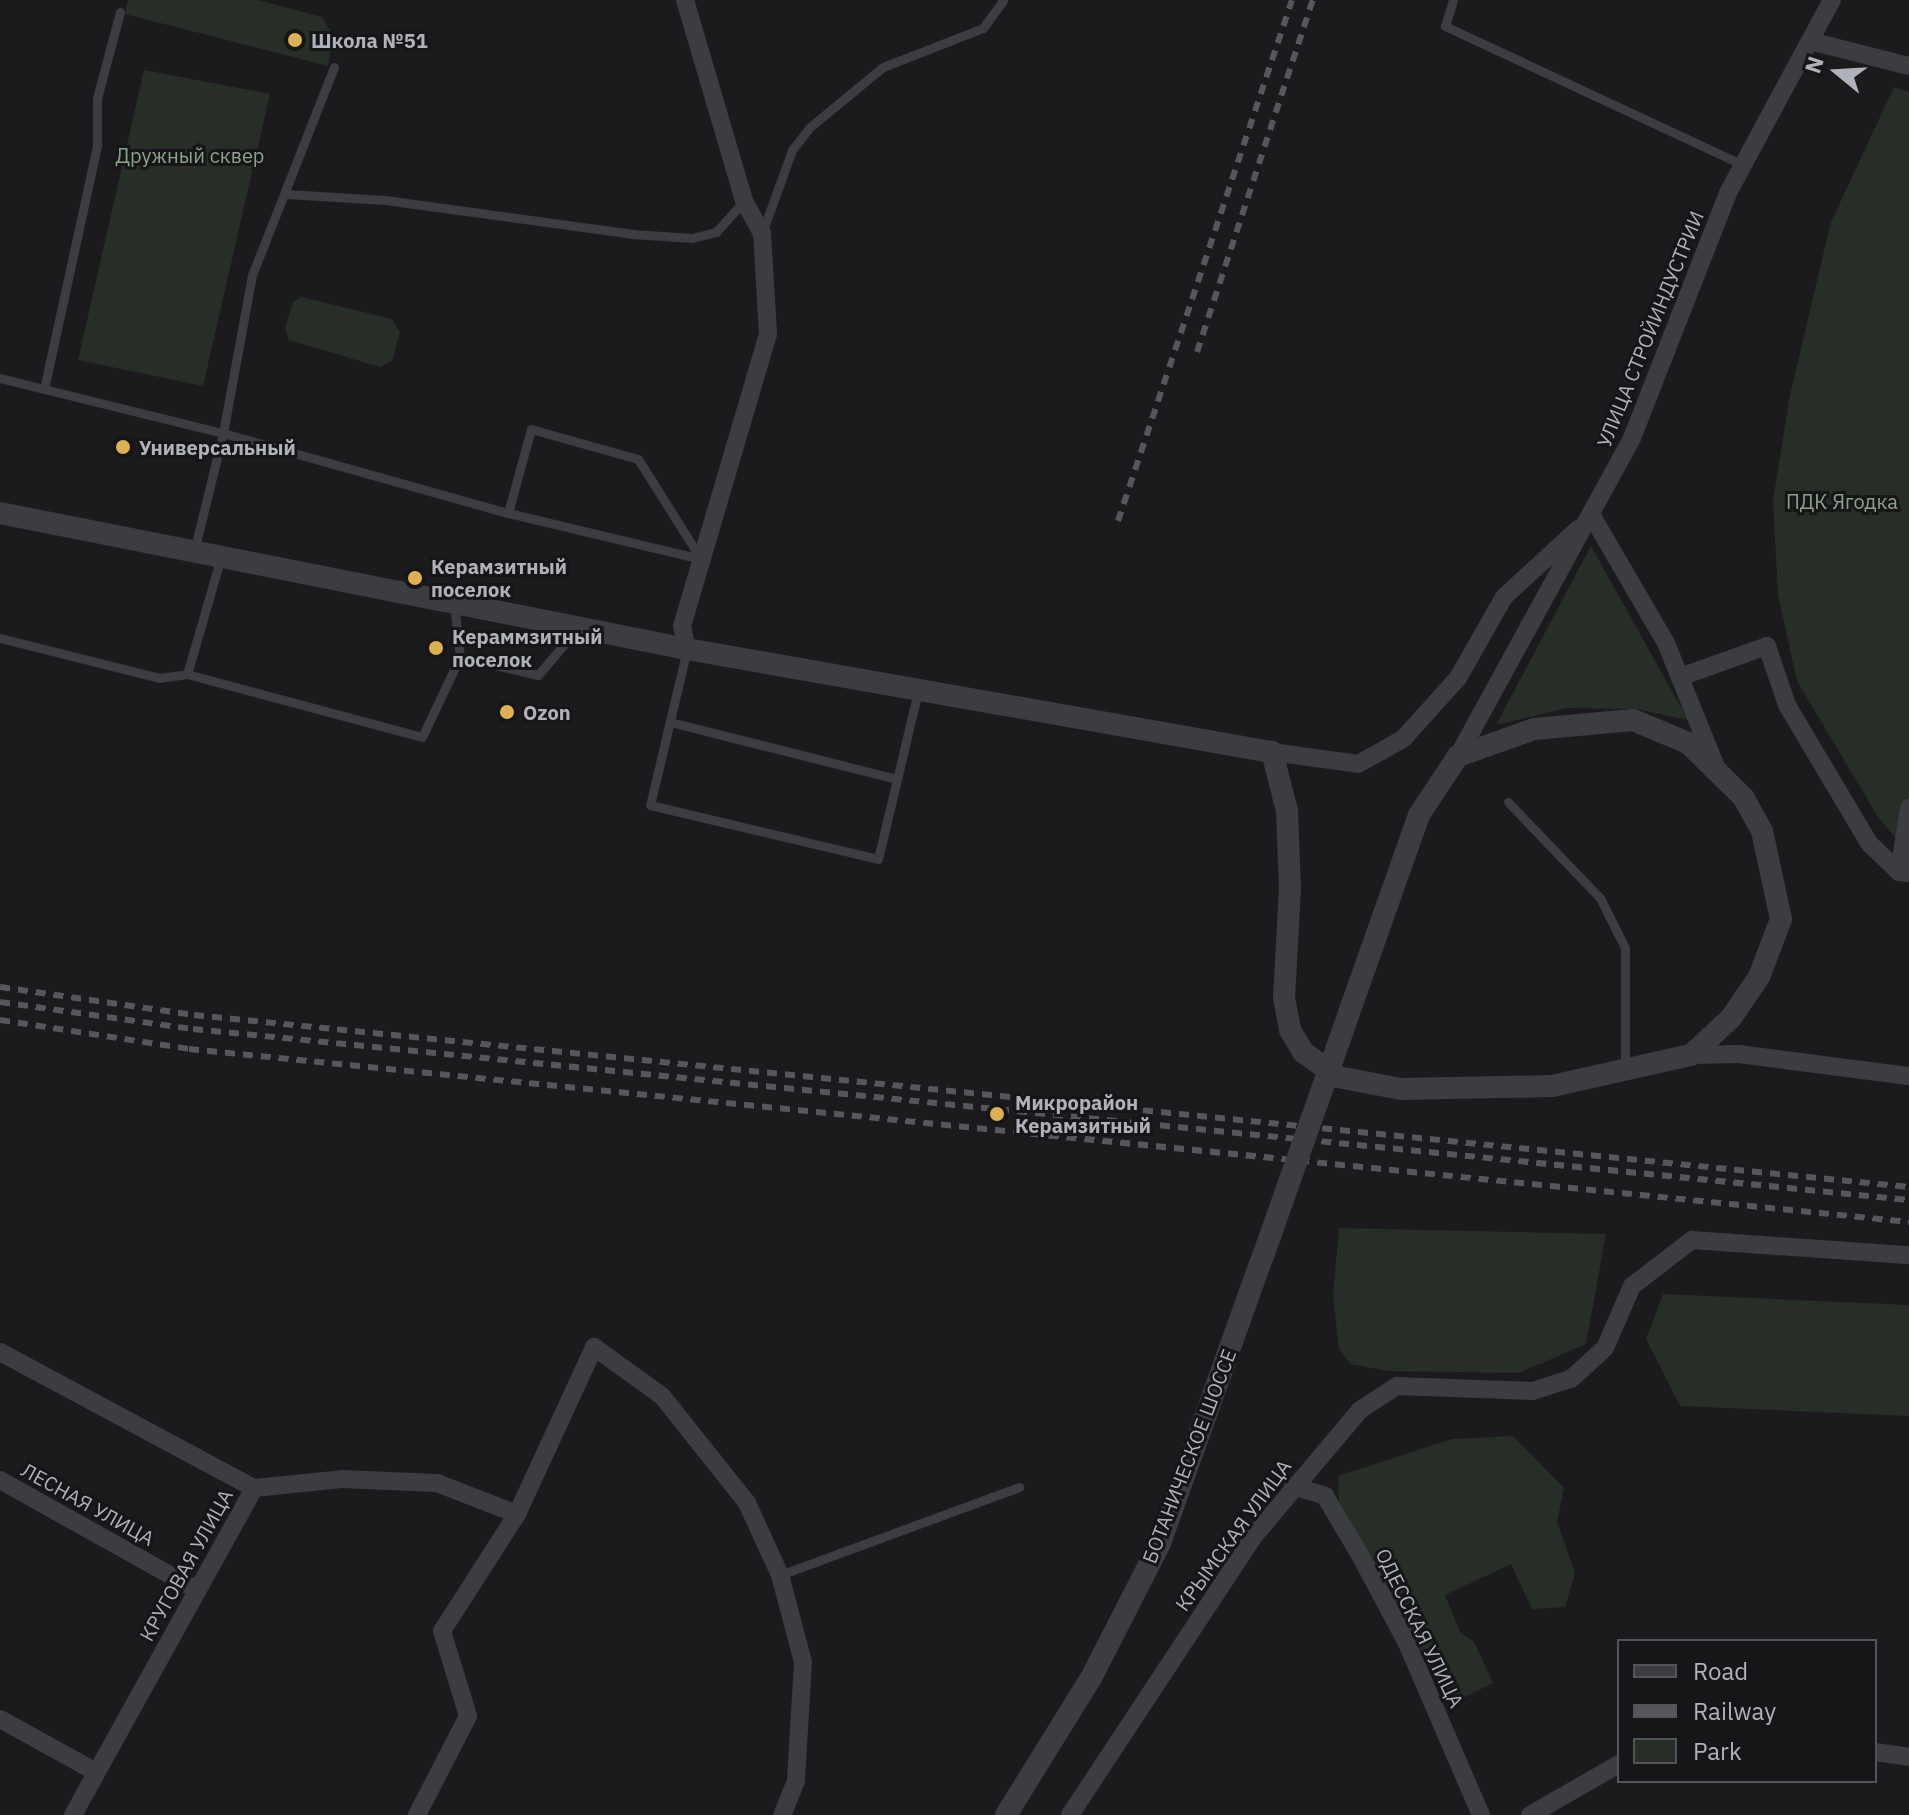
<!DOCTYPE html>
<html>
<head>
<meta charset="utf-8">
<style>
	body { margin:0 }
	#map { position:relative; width:1909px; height:1815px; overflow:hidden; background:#1b1b1d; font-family:"IBM Plex Sans",sans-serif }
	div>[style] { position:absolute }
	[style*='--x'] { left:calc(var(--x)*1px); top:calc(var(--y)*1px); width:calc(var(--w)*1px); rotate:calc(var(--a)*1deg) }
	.green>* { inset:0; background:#272e28 }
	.service>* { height:9px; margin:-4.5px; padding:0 4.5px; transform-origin:4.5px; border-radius:4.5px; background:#3c3d41 }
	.minor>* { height:18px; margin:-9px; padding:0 9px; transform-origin:9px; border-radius:9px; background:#3c3d41 }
	.tertiary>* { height:22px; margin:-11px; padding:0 11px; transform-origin:11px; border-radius:11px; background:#3c3d41 }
	.rail>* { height:6px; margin-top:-3px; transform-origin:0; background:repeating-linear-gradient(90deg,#55575c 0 10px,transparent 0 18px) }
	.tertiary-bridge>* { height:22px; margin:-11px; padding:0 11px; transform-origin:11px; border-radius:11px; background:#3c3d41 }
	.dots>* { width:22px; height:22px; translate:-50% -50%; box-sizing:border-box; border:4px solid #161618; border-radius:50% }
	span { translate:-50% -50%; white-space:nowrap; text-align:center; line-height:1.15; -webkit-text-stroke:6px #161618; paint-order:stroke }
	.poi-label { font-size:20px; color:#afb2ba; font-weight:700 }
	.left { translate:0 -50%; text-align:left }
	.park-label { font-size:20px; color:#89a38b }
	.street-label { font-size:20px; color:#afb2ba }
	.legend { position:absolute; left:1617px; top:1639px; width:260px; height:144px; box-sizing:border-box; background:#161618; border:2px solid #535459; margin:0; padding:10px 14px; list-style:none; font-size:24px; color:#afb2ba }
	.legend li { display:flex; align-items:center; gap:16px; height:40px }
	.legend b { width:40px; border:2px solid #535459 }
	.north { position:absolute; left:1797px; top:32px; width:80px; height:80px; -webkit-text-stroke:6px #161618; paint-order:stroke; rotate:288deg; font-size:22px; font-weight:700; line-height:32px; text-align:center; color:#afb2ba }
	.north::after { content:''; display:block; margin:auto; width:28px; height:36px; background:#afb2ba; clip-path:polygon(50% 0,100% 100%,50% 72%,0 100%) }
</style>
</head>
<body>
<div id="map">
	<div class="green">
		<div style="clip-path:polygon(128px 0,258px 0,322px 17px,333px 35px,328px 66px,125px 14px)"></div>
		<div style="clip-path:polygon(144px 70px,270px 94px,203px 386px,78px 360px)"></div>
		<div style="clip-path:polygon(1894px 87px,1909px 92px,1909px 854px,1878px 817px,1797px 681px,1778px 595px,1773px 500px,1790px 395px,1831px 222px)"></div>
		<div style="clip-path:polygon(301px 297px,392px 319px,400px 332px,392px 361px,380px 367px,289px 340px,285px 328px,293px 302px)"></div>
		<div style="clip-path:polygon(1591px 546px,1688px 720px,1637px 709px,1567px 708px,1496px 725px)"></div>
		<div style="clip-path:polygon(1339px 1228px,1606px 1234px,1586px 1344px,1519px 1373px,1389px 1371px,1350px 1364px,1339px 1349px,1333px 1296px)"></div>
		<div style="clip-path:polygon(1663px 1294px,1909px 1305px,1909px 1416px,1680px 1406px,1646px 1339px)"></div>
		<div style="clip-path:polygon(1513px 1436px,1564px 1488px,1557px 1522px,1575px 1573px,1565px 1607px,1532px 1609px,1511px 1564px,1445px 1595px,1460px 1632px,1474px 1642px,1493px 1683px,1461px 1699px,1443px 1691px,1339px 1503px,1338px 1476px,1452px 1439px)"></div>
	</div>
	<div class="service">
		<div style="--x:1453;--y:0;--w:27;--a:107"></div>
		<div style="--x:1445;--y:26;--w:329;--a:25"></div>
		<div style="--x:334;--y:67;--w:224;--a:111.5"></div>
		<div style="--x:252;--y:275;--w:161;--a:100.4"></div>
		<div style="--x:223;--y:433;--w:296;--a:15.7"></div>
		<div style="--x:508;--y:513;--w:198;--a:13.4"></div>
		<div style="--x:286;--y:194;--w:99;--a:3.5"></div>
		<div style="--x:385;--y:200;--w:249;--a:7.8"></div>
		<div style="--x:632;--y:234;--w:60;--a:3.8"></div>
		<div style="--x:692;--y:238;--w:25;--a:-14"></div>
		<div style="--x:716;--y:232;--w:42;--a:-47.9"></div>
		<div style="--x:762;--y:233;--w:88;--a:-70.1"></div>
		<div style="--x:792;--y:150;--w:29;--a:-52"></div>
		<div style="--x:810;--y:127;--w:94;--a:-39.4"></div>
		<div style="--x:883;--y:67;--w:107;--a:-21.3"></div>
		<div style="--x:983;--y:28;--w:34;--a:-54"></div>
		<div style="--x:0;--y:378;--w:230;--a:13.9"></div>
		<div style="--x:223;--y:433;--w:122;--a:103.8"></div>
		<div style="--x:44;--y:389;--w:250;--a:-77.7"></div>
		<div style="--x:97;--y:145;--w:47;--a:-90"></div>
		<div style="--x:97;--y:98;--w:89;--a:-75"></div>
		<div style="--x:508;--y:513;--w:87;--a:-74.7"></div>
		<div style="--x:531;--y:429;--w:111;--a:15.7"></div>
		<div style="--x:638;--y:459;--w:118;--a:57.8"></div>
		<div style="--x:221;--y:557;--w:122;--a:106.2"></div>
		<div style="--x:187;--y:674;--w:243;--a:15"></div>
		<div style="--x:422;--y:737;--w:89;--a:-64.6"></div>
		<div style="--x:454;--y:603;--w:54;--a:83.7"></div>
		<div style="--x:460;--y:657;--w:80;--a:13"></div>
		<div style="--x:538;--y:675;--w:62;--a:-49.6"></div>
		<div style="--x:0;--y:638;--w:164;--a:14.1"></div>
		<div style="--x:159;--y:678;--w:28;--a:-8"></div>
		<div style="--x:687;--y:649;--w:160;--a:103.3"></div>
		<div style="--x:650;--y:805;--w:234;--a:13.3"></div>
		<div style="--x:878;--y:859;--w:173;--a:-76.6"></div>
		<div style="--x:670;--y:722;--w:234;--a:14.1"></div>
		<div style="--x:1508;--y:802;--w:133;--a:46.2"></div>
		<div style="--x:1600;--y:898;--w:56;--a:63.4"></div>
		<div style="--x:1625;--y:948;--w:123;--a:90"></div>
		<div style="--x:780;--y:1575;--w:255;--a:-20.2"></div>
	</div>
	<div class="minor">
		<div style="--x:685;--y:0;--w:209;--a:73.6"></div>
		<div style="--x:744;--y:201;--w:37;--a:61"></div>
		<div style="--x:762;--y:233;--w:101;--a:86.6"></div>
		<div style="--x:768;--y:334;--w:304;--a:106.4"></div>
		<div style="--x:682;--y:626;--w:24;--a:78"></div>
		<div style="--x:1810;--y:41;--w:102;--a:14.2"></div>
		<div style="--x:1592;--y:516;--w:147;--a:59.8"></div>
		<div style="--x:1666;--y:643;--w:136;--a:68"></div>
		<div style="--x:1680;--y:677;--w:92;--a:-19.6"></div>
		<div style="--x:1767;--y:646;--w:62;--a:71.3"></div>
		<div style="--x:1787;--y:705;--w:161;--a:59.3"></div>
		<div style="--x:1869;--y:843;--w:42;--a:44"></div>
		<div style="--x:1899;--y:872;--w:10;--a:6"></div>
		<div style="--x:1272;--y:752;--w:87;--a:7.9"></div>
		<div style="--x:1358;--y:764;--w:51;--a:-29.1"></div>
		<div style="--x:1403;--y:739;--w:82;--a:-48"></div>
		<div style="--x:1458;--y:678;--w:93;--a:-60.4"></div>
		<div style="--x:1504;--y:597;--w:100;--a:-42.6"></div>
		<div style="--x:1458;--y:756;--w:362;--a:-61.3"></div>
		<div style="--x:1632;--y:438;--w:265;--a:-68.6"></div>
		<div style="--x:1729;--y:191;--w:217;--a:-61.7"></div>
		<div style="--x:1899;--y:872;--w:65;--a:-81.1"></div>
		<div style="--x:1691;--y:1055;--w:48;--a:-1.2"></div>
		<div style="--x:1739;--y:1054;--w:171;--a:7.4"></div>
		<div style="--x:0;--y:1352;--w:288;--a:28.2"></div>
		<div style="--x:0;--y:1480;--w:226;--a:29.2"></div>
		<div style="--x:1293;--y:1486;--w:34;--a:17"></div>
		<div style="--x:1325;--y:1496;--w:69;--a:59.3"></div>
		<div style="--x:1360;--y:1555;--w:98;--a:61.9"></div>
		<div style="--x:1406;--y:1641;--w:189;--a:66.7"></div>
		<div style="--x:0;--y:1719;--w:110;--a:28.9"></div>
		<div style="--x:1875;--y:1752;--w:34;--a:8"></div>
		<div style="--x:73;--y:1815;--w:374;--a:-61"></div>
		<div style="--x:254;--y:1488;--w:88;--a:-5.8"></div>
		<div style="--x:342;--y:1479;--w:95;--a:2.4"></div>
		<div style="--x:437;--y:1483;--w:86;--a:21.2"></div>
		<div style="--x:417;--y:1815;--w:111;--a:-62.7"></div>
		<div style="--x:468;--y:1716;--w:89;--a:-107"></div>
		<div style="--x:442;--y:1631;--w:139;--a:-57.3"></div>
		<div style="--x:517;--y:1514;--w:184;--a:-65.2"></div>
		<div style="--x:594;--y:1347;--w:84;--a:35.8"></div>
		<div style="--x:662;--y:1396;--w:137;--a:51.5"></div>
		<div style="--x:747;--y:1503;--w:79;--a:65.4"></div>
		<div style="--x:780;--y:1575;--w:90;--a:75.2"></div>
		<div style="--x:803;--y:1662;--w:119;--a:93.4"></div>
		<div style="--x:796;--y:1781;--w:37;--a:112"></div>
		<div style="--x:1070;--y:1815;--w:334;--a:-56.6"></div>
		<div style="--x:1254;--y:1536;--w:165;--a:-49.9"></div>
		<div style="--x:1360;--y:1410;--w:44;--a:-33"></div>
		<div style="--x:1397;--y:1386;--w:136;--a:2.1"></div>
		<div style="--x:1533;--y:1391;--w:40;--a:-18"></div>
		<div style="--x:1571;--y:1379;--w:46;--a:-42.4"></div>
		<div style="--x:1605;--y:1348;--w:68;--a:-66.5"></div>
		<div style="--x:1632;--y:1286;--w:76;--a:-37.5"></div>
		<div style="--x:1692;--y:1240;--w:218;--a:4"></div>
		<div style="--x:1530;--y:1815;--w:103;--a:-29.8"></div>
	</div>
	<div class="tertiary">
		<div style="--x:0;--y:513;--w:700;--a:11.2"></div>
		<div style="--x:687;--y:649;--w:594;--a:9.99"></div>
		<div style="--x:1272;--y:752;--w:61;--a:75.7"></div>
		<div style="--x:1287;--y:811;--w:77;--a:87.8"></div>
		<div style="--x:1290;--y:888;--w:110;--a:93.1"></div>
		<div style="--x:1284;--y:998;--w:33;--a:79"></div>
		<div style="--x:1290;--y:1030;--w:26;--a:59"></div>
		<div style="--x:1303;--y:1052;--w:43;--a:35.5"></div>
		<div style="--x:1338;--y:1077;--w:64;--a:10.8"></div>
		<div style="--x:1401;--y:1089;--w:151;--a:-1.1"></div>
		<div style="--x:1552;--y:1086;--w:142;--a:-12.6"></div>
		<div style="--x:1691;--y:1055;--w:54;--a:-42.8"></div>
		<div style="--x:1731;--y:1018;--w:50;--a:-55.7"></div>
		<div style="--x:1759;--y:977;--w:62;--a:-69.2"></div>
		<div style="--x:1781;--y:919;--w:90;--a:-102.2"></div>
		<div style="--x:1762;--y:831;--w:38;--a:-119"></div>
		<div style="--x:1744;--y:798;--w:78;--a:-135.5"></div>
		<div style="--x:1688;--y:743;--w:60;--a:-157.3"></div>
		<div style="--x:1633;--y:720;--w:99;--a:174.8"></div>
		<div style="--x:1534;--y:729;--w:81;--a:160.4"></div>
		<div style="--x:1458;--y:756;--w:71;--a:123.5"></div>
		<div style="--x:1419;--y:815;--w:210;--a:109.5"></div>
		<div style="--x:1006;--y:1815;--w:161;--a:-58.2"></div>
		<div style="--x:1091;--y:1678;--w:152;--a:-62.9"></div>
		<div style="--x:1160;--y:1543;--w:305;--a:-70.3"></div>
	</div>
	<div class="rail">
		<div style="--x:1197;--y:352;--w:371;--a:-71.8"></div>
		<div style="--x:1118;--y:521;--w:549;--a:-71.53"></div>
		<div style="--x:0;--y:987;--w:196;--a:8.2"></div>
		<div style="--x:194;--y:1015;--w:1724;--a:5.73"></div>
		<div style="--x:0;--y:1002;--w:195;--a:8"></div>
		<div style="--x:193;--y:1029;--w:1724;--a:5.69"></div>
		<div style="--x:0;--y:1020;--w:191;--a:8.7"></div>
		<div style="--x:189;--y:1049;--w:1729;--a:5.74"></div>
	</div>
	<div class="tertiary-bridge">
		<div style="--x:1263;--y:1256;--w:258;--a:-70.5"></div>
	</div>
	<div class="dots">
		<div style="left:295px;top:40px;background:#ddb053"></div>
		<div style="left:123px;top:447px;background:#ddb053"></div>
		<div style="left:415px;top:578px;background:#ddb053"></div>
		<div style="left:436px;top:648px;background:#ddb053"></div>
		<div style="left:507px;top:712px;background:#ddb053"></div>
		<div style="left:997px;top:1114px;background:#ddb053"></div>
	</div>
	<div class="poi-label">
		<span class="left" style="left:311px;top:40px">Школа №51</span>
		<span class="left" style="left:139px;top:447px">Универсальный</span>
		<span class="left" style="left:431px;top:578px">Керамзитный<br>поселок</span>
		<span class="left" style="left:452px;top:648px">Кераммзитный<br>поселок</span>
		<span class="left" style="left:523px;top:712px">Ozon</span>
		<span class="left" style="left:1015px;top:1114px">Микрорайон<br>Керамзитный</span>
	</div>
	<div class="park-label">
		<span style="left:190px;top:155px">Дружный сквер</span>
		<span style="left:1842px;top:501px">ПДК Ягодка</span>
	</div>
	<div class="street-label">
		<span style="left:1650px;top:329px;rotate:-68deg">УЛИЦА СТРОЙИНДУСТРИИ</span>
		<span style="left:1189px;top:1456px;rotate:-69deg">БОТАНИЧЕСКОЕ ШОССЕ</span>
		<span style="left:88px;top:1504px;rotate:29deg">ЛЕСНАЯ УЛИЦА</span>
		<span style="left:1233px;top:1535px;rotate:-54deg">КРЫМСКАЯ УЛИЦА</span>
		<span style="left:186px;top:1565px;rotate:-61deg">КРУГОВАЯ УЛИЦА</span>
		<span style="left:1420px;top:1628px;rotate:64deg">ОДЕССКАЯ УЛИЦА</span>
	</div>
	<ul class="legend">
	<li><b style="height:10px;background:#3c3d41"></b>Road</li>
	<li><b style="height:10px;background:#55575c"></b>Railway</li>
	<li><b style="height:22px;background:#272e28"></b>Park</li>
	</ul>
	<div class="north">N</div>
</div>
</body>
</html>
